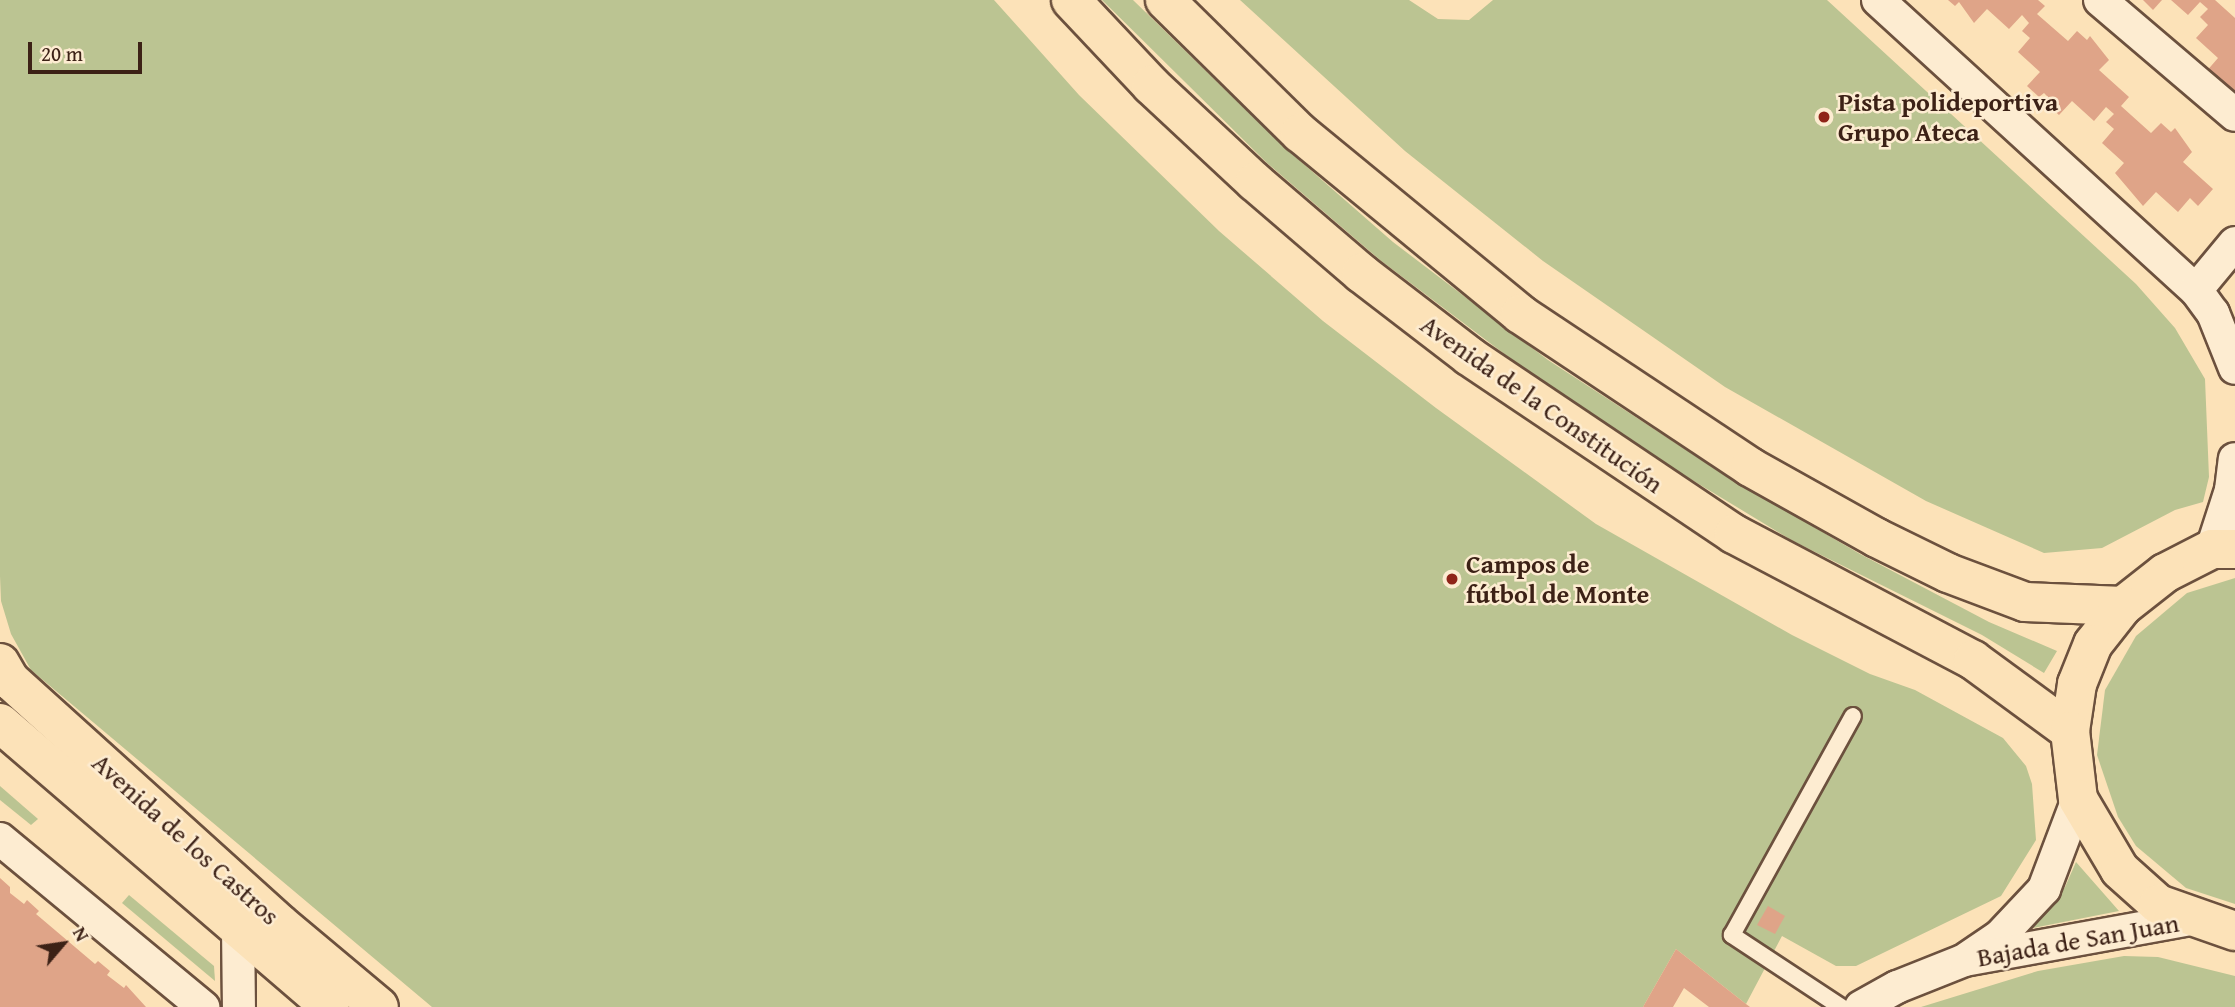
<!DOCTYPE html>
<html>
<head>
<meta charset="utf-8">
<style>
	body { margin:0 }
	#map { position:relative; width:2235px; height:1007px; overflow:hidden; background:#fce2b8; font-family:"Gentium Book Plus",serif }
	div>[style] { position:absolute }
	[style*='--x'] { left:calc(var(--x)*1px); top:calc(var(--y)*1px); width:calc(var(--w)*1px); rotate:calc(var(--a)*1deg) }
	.green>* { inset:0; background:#bbc492 }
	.building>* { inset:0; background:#dfa488 }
	.roads { filter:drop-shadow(2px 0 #6c513e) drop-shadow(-2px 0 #6c513e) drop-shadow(0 2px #6c513e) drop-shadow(0 -2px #6c513e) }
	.service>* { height:16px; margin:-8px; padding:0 8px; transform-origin:8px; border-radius:8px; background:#fdecd1 }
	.minor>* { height:32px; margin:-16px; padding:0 16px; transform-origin:16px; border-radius:16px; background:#fdecd1 }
	.primary>* { height:38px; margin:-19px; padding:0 19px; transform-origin:19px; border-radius:19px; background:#fce2b8 }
	.dots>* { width:19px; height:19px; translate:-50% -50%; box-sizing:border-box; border:4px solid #fdecd1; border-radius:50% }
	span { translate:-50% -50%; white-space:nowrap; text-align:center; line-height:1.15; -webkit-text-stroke:5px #fdecd1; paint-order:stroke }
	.poi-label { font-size:26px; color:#3c2116; font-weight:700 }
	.left { translate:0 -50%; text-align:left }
	.street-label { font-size:26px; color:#3c2116 }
	.north { position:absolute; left:28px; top:909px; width:70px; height:70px; -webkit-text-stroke:5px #fdecd1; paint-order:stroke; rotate:61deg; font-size:19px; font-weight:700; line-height:28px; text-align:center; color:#3c2116 }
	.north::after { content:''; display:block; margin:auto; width:24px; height:32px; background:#3c2116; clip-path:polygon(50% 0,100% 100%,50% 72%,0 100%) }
	.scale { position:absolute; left:28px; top:42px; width:114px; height:32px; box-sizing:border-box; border:4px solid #3c2116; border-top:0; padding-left:9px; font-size:21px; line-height:24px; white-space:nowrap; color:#3c2116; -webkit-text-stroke:5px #fdecd1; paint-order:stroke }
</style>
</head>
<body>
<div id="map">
	<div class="green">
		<div style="clip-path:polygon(0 0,994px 0,1079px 95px,1219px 231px,1323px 321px,1436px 408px,1596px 524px,1792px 635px,1870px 674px,1915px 690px,2003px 738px,2026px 766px,2032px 784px,2036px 840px,2001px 896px,1856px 966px,1836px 966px,1782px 936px,1746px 1004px,1676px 949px,1643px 1007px,432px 1007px,31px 670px,11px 634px,1px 601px,0 576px)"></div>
		<div style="clip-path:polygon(1102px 0,1133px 0,1283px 146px,1393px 242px,1548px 360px,1720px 472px,1860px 554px,1989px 622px,2057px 651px,2044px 673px,1982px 635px,1793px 541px,1621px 437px,1535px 377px,1380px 260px,1267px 163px)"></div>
		<div style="clip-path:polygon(1240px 0,1409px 0,1438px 19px,1469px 20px,1493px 0,1827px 0,2136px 284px,2175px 328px,2205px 379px,2209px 477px,2203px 502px,2175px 510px,2102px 548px,2044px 553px,1926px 501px,1725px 387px,1543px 261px,1405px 151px)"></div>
		<div style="clip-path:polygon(2235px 578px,2235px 904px,2186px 888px,2136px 846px,2118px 817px,2097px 755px,2105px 690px,2136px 636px,2187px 593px)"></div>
		<div style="clip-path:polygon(0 786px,38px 819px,31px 825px,0 800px)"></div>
		<div style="clip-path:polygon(2076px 862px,2119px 911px,2033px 928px,2065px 887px)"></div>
		<div style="clip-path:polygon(129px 895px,214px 966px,215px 981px,122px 903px)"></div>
		<div style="clip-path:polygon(2124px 956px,2158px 957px,2235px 976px,2235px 1007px,1921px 1007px,2038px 971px)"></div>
	</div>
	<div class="building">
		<div style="clip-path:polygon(1948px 0,2038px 0,2045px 6px,2037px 14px,2068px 41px,2077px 31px,2087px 40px,2090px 36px,2109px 60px,2099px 70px,2129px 97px,2121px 106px,2151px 133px,2161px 123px,2171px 132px,2175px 128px,2192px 152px,2183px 162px,2213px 189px,2198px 206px,2190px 198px,2178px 212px,2156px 192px,2143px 206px,2115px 173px,2124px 163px,2102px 143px,2114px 129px,2106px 122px,2114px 114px,2106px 107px,2094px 121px,2072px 101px,2059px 115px,2046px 103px,2050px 99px,2044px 93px,2039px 97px,2027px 86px,2040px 72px,2018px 52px,2030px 38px,2022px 31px,2029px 23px,2022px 15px,2009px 29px,1987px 9px,1974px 23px,1959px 2px,1955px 6px)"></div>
		<div style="clip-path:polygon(2143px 0,2162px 0,2153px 10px)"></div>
		<div style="clip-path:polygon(2171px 0,2215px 0,2235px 18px,2235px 100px,2224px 90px,2228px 86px,2205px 73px,2218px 58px,2196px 38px,2208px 25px,2200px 17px,2208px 9px,2200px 2px,2188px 15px)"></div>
		<div style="clip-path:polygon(0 878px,10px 887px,10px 893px,24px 904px,27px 900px,39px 911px,36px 914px,95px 964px,98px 961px,110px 971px,107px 975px,124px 988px,126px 985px,146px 1007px,0 1007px)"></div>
		<div style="clip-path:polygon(1768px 906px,1785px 916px,1775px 934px,1757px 925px)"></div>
		<div style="clip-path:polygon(1676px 949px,1746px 1004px,1750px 1007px,1709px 1007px,1684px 988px,1673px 1007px,1643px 1007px)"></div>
	</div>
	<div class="roads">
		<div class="service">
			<div style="--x:1841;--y:1007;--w:131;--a:-146.6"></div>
			<div style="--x:1732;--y:935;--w:250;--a:-61.1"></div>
		</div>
		<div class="minor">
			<div style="--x:1878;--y:0;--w:430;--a:42.4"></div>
			<div style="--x:2196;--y:290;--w:29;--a:54"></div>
			<div style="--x:2213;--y:313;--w:59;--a:68.2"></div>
			<div style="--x:2100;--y:0;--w:177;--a:40.4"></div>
			<div style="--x:2196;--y:290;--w:61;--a:-50.3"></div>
			<div style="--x:2212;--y:549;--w:62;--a:-72.1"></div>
			<div style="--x:2231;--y:490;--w:31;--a:-83"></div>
			<div style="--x:0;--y:839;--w:264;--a:39.6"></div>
			<div style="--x:238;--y:928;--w:79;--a:89.3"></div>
			<div style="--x:1969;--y:957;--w:36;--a:-34"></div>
			<div style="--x:1999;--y:937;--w:66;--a:-46.8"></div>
			<div style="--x:2044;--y:889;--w:96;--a:-69.3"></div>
			<div style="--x:1861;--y:1007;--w:41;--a:-29.1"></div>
			<div style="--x:1897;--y:987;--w:73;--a:-21.7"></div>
			<div style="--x:1965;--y:960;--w:230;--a:-10.3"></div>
		</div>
		<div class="primary">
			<div style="--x:1071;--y:0;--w:117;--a:46.7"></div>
			<div style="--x:1151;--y:85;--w:142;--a:43"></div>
			<div style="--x:1255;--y:182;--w:140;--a:40.6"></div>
			<div style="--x:1361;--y:273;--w:136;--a:37.5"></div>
			<div style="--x:1469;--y:356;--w:319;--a:33.9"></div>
			<div style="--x:1734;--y:534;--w:270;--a:27.8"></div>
			<div style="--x:1973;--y:660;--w:120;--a:36.2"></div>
			<div style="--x:1165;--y:0;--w:190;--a:44.6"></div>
			<div style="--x:1300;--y:133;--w:285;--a:39.4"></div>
			<div style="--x:1520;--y:314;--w:276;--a:33.6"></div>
			<div style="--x:1750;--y:467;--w:145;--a:29.2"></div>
			<div style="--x:1877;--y:538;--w:79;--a:26.2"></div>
			<div style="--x:1948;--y:573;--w:82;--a:20.6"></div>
			<div style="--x:2025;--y:602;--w:98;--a:2.3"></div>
			<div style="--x:2235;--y:549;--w:23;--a:180"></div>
			<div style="--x:2212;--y:549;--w:53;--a:152.9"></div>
			<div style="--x:2165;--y:573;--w:53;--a:141.8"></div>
			<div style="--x:2123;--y:606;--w:48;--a:128.3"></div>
			<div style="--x:2093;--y:644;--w:43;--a:111.8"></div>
			<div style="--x:2077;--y:684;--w:48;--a:98.5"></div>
			<div style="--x:2070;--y:731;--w:68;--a:83.3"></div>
			<div style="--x:2078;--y:799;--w:82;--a:59.4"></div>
			<div style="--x:2120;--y:870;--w:51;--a:41.8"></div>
			<div style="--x:2158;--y:904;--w:82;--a:19.3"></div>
			<div style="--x:0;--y:663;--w:20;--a:60"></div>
			<div style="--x:10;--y:680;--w:364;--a:42.1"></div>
			<div style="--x:280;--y:924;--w:129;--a:40"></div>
			<div style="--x:0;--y:723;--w:435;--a:40.7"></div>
		</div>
	</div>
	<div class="dots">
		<div style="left:1824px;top:117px;background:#8f2418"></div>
		<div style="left:1452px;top:579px;background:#8f2418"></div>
	</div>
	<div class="poi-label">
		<span class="left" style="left:1838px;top:117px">Pista polideportiva<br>Grupo Ateca</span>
		<span class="left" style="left:1466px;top:579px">Campos de<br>fútbol de Monte</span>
	</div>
	<div class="street-label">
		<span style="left:1542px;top:404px;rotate:35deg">Avenida de la Constitución</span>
		<span style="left:186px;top:839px;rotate:42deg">Avenida de los Castros</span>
		<span style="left:2078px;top:940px;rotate:-10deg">Bajada de San Juan</span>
	</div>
	<div class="north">N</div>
	<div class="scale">20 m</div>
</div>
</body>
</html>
